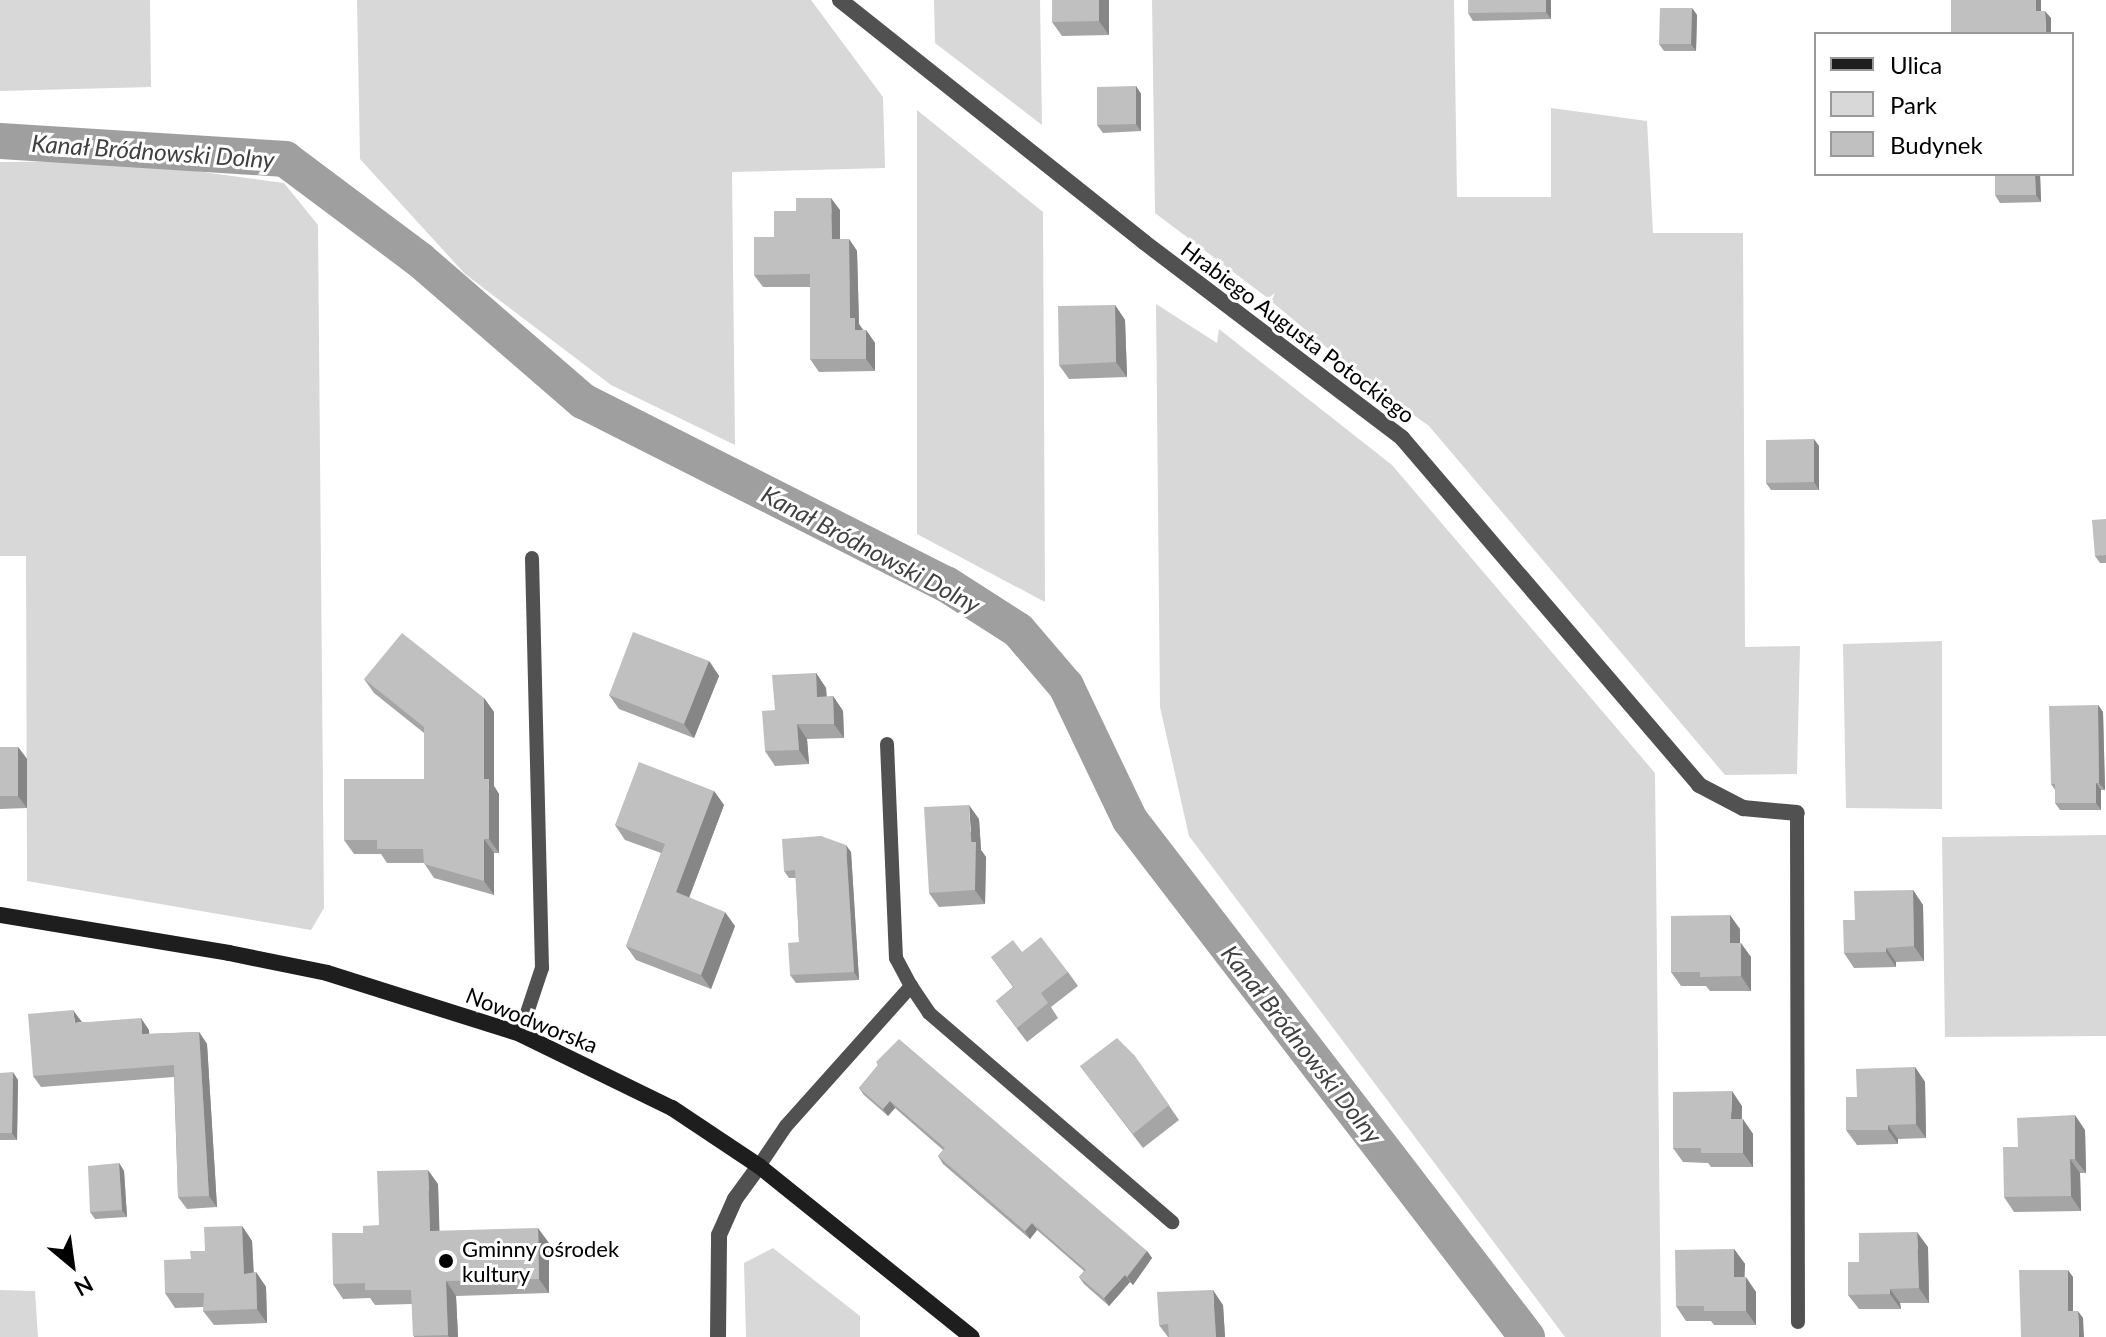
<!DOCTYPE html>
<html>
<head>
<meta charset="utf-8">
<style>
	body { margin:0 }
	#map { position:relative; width:2106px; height:1337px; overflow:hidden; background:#fff; font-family:Lato,sans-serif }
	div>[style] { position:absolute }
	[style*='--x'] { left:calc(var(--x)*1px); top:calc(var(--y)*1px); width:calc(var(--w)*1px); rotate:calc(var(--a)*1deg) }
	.green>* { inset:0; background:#d8d8d8 }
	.canal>* { height:36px; margin:-18px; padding:0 18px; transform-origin:18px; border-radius:18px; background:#9f9f9f }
	.lane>* { height:14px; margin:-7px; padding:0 7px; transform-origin:7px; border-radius:7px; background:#515151 }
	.street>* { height:16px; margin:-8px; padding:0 8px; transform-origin:8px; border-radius:8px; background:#515151 }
	.secondary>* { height:16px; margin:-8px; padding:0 8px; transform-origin:8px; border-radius:8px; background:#1e1e1e }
	.wall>* { inset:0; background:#a5a5a5 }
	.shaded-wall>* { inset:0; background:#868686 }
	.building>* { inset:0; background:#c0c0c0 }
	.dots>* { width:22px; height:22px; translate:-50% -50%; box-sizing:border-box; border:4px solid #fff; border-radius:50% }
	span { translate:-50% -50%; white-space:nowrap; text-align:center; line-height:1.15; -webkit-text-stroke:6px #fff; paint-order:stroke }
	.street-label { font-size:22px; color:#000 }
	.poi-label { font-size:22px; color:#000 }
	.left { translate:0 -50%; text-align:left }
	.water-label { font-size:24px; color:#404040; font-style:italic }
	.legend { position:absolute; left:1814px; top:32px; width:260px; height:144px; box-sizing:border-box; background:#fff; border:2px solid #999; margin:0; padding:10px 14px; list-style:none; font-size:24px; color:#000 }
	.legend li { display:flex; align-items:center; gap:16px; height:40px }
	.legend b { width:40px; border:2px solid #999 }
	.north { position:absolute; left:32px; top:1225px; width:80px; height:80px; -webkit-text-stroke:6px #fff; paint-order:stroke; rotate:151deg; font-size:22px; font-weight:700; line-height:32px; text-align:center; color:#000 }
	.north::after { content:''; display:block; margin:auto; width:28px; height:36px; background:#000; clip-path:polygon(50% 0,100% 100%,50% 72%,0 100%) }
</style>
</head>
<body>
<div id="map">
	<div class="green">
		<div style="clip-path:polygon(0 0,150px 0,151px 87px,0 91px)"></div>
		<div style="clip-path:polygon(357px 0,811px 0,883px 97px,885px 168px,732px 172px,735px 445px,611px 385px,465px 274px,360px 159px)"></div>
		<div style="clip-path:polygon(934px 0,1040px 0,1042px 125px,935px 43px)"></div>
		<div style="clip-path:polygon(1152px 0,1454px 0,1457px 197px,1551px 197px,1551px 108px,1647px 121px,1653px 233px,1743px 233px,1745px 647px,1800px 646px,1797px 774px,1725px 775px,1429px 426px,1373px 386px,1265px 296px,1155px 213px)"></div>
		<div style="clip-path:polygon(917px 110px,1043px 212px,1045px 602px,917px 534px)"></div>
		<div style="clip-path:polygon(122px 161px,284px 183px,318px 225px,324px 908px,311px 930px,27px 881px,26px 556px,0 556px,0 162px)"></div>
		<div style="clip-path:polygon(1156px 304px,1217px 343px,1219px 329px,1392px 465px,1655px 773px,1661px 1337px,1565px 1337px,1189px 836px,1160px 707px)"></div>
		<div style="clip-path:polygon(1942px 641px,1942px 809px,1846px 808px,1843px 644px)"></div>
		<div style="clip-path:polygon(2106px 835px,2106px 1036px,1945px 1037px,1942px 837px)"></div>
		<div style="clip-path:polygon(773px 1248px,860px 1316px,860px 1337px,746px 1337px,744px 1263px)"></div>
		<div style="clip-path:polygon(0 1290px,35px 1291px,38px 1337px,0 1337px)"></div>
	</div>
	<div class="canal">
		<div style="--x:0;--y:141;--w:286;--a:3.6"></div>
		<div style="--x:285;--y:159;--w:169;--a:36.8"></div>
		<div style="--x:420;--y:260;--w:216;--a:40.9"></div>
		<div style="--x:583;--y:401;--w:407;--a:26.8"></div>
		<div style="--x:946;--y:584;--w:85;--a:32.6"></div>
		<div style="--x:1018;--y:630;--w:74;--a:49.4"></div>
		<div style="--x:1066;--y:686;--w:148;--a:64.5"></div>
		<div style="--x:1130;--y:820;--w:652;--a:52.48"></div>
	</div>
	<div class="lane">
		<div style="--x:887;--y:744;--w:214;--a:87.6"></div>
		<div style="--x:896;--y:958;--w:32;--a:62"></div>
		<div style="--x:911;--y:986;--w:32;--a:56"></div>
		<div style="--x:929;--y:1013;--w:321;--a:40.7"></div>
		<div style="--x:1797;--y:813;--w:509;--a:89.89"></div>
		<div style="--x:520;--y:1034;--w:70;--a:-71.6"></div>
		<div style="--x:542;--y:968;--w:410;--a:-91.4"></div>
		<div style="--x:759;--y:1166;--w:48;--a:-56"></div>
		<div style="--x:786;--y:1126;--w:188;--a:-48.2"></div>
	</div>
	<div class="street">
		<div style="--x:840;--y:0;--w:389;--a:38.5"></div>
		<div style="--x:1144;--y:242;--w:324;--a:37.2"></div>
		<div style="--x:1402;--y:438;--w:457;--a:49.4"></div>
		<div style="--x:1699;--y:785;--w:50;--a:27.6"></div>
		<div style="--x:1743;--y:808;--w:54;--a:5.3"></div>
		<div style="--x:718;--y:1337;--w:102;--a:-89.4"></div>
		<div style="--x:719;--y:1235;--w:39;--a:-66"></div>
		<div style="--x:735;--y:1199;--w:41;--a:-54"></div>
	</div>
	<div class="secondary">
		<div style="--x:0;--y:915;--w:232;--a:9.4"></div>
		<div style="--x:229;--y:953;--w:100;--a:11.5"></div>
		<div style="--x:327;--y:973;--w:202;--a:17.5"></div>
		<div style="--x:520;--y:1034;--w:169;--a:26"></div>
		<div style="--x:672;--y:1108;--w:105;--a:33.7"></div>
		<div style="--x:759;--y:1166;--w:273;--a:38.8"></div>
	</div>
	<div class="wall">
		<div style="clip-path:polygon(1052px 0,1109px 0,1109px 35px,1062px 36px,1052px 22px)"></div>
		<div style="clip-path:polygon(1551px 0,1551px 19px,1473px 21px,1468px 13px)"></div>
		<div style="clip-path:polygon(1692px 8px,1697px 15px,1696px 51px,1664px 51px,1659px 44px)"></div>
		<div style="clip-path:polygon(1136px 86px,1141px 94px,1141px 131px,1103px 133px,1097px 125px)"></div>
		<div style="clip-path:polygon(2040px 174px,2041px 202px,2000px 203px,1995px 195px)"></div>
		<div style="clip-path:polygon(840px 210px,840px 239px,849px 239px,857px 251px,859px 324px,863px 330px,866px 330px,875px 343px,875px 371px,819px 372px,810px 359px,810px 287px,763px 287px,754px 275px,774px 237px)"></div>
		<div style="clip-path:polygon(1115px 305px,1125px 320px,1127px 377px,1069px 379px,1059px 365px)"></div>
		<div style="clip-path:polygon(1819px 446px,1819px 490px,1771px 490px,1766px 483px)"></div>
		<div style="clip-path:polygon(2106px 519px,2106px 563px,2100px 563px,2095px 556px)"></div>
		<div style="clip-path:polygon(709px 661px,719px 676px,694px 738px,619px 709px,609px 695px)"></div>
		<div style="clip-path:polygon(816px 673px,826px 688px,827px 697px,833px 696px,843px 711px,844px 738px,807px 739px,809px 764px,775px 766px,765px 751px,775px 710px)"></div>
		<div style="clip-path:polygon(364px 679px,484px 698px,494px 712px,494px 786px,499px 794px,499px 853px,494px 853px,494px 895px,434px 878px,424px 863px,387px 863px,381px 854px,354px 854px,344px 840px,424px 779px,424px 733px,374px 693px)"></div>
		<div style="clip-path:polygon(2098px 705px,2103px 712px,2105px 790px,2101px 790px,2101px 810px,2060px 810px,2055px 803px,2055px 790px,2051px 784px)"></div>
		<div style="clip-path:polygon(0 747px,18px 747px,27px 759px,27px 808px,0 809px)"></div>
		<div style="clip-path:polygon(714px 791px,724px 805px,689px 897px,735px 926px,711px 989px,636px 960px,626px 946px,661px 853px,625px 840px,615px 825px)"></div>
		<div style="clip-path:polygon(979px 819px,981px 850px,986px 857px,985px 904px,939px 907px,929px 893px)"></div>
		<div style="clip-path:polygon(851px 852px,859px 980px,796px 983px,790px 975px,799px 942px,796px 878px,789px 878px,784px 871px)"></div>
		<div style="clip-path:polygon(1913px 890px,1923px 905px,1924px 961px,1896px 962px,1896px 967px,1854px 968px,1844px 953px,1855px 920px)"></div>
		<div style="clip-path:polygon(1740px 929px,1740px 943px,1751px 957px,1751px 991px,1710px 991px,1706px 986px,1681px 986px,1671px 972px)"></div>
		<div style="clip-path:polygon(1022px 952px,1068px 972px,1078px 986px,1051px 1007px,1058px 1018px,1027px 1042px,996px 1001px,1013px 987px,991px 957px)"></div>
		<div style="clip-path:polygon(82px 1022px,149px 1030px,149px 1034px,199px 1032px,207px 1044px,217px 1207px,187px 1209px,178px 1197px,174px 1077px,41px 1087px,33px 1076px)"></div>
		<div style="clip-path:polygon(1134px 1055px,1179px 1120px,1143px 1148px,1080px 1066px)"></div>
		<div style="clip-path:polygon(876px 1062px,1147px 1251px,1152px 1258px,1133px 1285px,1130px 1282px,1109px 1306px,1084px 1284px,1079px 1277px,1084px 1271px,1037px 1230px,1030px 1239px,943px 1164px,938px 1156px,943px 1150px,895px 1108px,888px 1116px,864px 1095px,859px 1088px,878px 1065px)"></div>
		<div style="clip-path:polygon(1915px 1067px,1925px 1082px,1926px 1138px,1898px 1139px,1898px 1144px,1857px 1145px,1846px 1130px,1857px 1097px)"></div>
		<div style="clip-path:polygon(0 1073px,18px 1080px,17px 1140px,0 1140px)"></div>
		<div style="clip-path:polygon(1742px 1106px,1742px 1119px,1753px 1134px,1753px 1167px,1711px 1167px,1708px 1163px,1683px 1162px,1673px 1148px)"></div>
		<div style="clip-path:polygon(2085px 1130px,2086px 1173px,2080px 1173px,2081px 1211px,2014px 1212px,2004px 1197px,2018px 1147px)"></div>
		<div style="clip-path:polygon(119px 1163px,124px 1171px,127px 1217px,95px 1219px,90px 1212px)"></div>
		<div style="clip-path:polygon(438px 1184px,439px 1231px,549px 1243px,549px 1293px,456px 1296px,458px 1337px,414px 1337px,412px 1304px,375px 1305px,370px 1298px,343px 1299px,333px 1284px,363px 1233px,379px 1225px)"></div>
		<div style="clip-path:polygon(242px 1226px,252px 1241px,254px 1273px,256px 1272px,266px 1287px,267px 1323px,214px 1325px,203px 1311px,204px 1307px,175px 1308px,165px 1293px,205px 1251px)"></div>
		<div style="clip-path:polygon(1928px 1247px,1929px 1303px,1900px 1303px,1901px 1309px,1859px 1309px,1848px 1295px,1859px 1262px)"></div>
		<div style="clip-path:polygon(1734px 1249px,1745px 1264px,1744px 1277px,1756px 1292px,1756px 1325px,1714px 1325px,1711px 1321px,1686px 1321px,1676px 1306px)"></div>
		<div style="clip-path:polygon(1223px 1305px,1225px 1337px,1168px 1337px,1159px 1325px)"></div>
	</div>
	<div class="shaded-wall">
		<div style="clip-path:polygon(1099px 0,1109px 0,1109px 35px,1099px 21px)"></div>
		<div style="clip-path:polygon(1546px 0,1551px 0,1551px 19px,1546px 12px)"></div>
		<div style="clip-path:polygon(2036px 0,2041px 0,2041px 18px,2036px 11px)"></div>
		<div style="clip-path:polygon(1692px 8px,1697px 15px,1696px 51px,1691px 44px)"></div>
		<div style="clip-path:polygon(2045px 11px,2051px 18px,2051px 34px,2046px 34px)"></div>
		<div style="clip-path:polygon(1136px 86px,1141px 94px,1141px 131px,1136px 124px)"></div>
		<div style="clip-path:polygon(2035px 174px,2040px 174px,2041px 202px,2036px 195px)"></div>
		<div style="clip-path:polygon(831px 198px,840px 210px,840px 251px,832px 239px)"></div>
		<div style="clip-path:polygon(849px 239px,857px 251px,859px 324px,863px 330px,855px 330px,850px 318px)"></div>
		<div style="clip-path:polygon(1115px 305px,1125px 320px,1127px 377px,1116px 362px)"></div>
		<div style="clip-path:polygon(866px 330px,875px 343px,875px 371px,866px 359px)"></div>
		<div style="clip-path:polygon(1814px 439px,1819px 446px,1819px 490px,1814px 482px)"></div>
		<div style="clip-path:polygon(709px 661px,719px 676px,694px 738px,684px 724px)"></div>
		<div style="clip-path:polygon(816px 673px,826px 688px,827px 712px,817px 697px)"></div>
		<div style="clip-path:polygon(833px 696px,843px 711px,844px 738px,834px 724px)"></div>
		<div style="clip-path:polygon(484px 698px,494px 712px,494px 786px,499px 794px,499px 853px,489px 839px,484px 779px)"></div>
		<div style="clip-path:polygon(2098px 705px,2103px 712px,2105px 790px,2099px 783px)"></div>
		<div style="clip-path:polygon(797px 724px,807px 739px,809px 764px,799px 750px)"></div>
		<div style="clip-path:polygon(18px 747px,27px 759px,27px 808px,18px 796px)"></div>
		<div style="clip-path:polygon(2096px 783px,2101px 790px,2101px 810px,2096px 803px)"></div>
		<div style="clip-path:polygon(714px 791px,724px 805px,686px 906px,676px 892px)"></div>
		<div style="clip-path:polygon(969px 805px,979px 819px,981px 850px,986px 857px,985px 904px,975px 890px)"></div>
		<div style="clip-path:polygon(484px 839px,494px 853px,494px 895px,484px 881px)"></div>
		<div style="clip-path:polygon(846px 845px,851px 852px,859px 980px,854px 972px)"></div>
		<div style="clip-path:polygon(1913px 890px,1923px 905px,1924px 961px,1914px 946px)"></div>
		<div style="clip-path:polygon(725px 912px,735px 926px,711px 989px,701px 975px)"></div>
		<div style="clip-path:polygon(1730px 915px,1740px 929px,1740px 958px,1730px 943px)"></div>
		<div style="clip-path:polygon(1741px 943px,1751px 957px,1751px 991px,1741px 976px)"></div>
		<div style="clip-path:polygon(1886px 948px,1896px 962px,1896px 967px,1886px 952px)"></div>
		<div style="clip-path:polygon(73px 1010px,82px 1022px,75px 1023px)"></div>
		<div style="clip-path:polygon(141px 1018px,149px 1030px,150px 1045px,142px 1034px)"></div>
		<div style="clip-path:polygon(199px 1032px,207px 1044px,217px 1207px,209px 1196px)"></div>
		<div style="clip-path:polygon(1915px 1067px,1925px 1082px,1926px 1138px,1916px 1124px)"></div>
		<div style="clip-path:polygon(13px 1072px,18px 1080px,17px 1140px,12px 1133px)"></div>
		<div style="clip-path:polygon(1732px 1091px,1742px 1106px,1741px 1134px,1731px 1119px)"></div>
		<div style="clip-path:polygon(890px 1101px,895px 1108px,888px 1116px,883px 1109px)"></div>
		<div style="clip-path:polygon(2075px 1115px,2085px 1130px,2086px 1173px,2075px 1159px)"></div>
		<div style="clip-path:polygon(1743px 1119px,1753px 1134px,1753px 1167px,1743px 1153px)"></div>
		<div style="clip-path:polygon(1888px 1125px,1898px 1139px,1898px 1144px,1888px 1130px)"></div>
		<div style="clip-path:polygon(2070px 1159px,2080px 1173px,2081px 1211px,2071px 1196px)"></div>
		<div style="clip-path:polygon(119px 1163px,124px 1171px,127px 1217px,122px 1210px)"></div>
		<div style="clip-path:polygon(428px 1170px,438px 1184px,440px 1246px,430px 1231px)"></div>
		<div style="clip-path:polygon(1032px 1223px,1037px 1230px,1030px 1239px,1025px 1231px)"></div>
		<div style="clip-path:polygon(242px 1226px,252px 1241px,254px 1288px,244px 1274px)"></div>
		<div style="clip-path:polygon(538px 1228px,549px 1243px,549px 1293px,539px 1279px)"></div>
		<div style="clip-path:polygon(1917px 1232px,1928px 1247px,1929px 1303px,1919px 1288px)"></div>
		<div style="clip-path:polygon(1734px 1249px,1745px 1264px,1744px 1292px,1734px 1277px)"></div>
		<div style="clip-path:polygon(1147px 1251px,1152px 1258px,1133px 1285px,1127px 1277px)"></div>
		<div style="clip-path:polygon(2068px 1270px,2073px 1277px,2073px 1318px,2068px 1311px)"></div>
		<div style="clip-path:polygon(256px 1272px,266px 1287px,267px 1323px,257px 1309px)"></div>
		<div style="clip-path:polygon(1125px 1275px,1130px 1282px,1109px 1306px,1104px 1298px)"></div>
		<div style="clip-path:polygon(1746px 1277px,1756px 1292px,1756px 1325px,1746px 1311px)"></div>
		<div style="clip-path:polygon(446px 1281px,456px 1296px,458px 1337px,449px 1337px,448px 1335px)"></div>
		<div style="clip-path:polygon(1890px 1289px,1900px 1303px,1901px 1309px,1890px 1294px)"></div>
		<div style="clip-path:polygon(1213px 1290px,1223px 1305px,1225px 1337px,1216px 1337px)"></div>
		<div style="clip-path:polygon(2078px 1311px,2083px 1318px,2084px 1337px,2079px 1337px)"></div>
	</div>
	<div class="building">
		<div style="clip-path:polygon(1052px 0,1099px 0,1099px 21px,1052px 22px)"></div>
		<div style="clip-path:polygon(1468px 0,1546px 0,1546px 12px,1468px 13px)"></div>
		<div style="clip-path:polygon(1951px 0,2036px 0,2036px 11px,2045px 11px,2046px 34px,1951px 34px)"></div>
		<div style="clip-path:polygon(1660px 8px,1692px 8px,1691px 44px,1659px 44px)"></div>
		<div style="clip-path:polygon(1136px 86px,1136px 124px,1097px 125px,1097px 87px)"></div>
		<div style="clip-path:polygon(1995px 174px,2035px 174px,2036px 195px,1995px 195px)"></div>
		<div style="clip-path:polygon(796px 198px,831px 198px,832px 239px,849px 239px,850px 318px,855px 318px,855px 330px,866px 330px,866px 359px,810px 359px,810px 274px,754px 275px,754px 237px,774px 237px,774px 211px,796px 211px)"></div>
		<div style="clip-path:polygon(1115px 305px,1116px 362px,1059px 365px,1058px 306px)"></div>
		<div style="clip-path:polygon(1814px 439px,1814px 482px,1766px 483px,1766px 440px)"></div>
		<div style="clip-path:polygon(2106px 519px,2106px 555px,2095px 556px,2092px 520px)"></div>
		<div style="clip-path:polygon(633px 632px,709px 661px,684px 724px,609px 695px)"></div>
		<div style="clip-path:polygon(402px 633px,484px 698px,484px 779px,489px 779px,489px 839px,484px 839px,484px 881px,424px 864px,423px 849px,377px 849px,377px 840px,344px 840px,344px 779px,424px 779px,424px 727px,364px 679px)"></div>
		<div style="clip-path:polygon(816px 673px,817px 697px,833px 696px,834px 724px,797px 724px,799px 750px,765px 751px,762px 711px,775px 710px,772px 675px)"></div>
		<div style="clip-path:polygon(2098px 705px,2099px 783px,2096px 783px,2096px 803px,2055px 803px,2055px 784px,2051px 784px,2049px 706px)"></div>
		<div style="clip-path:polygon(0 747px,18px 747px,18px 796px,0 796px)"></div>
		<div style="clip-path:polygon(639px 762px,714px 791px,676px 892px,725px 912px,701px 975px,626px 946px,665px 844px,615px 825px)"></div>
		<div style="clip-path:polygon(969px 805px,971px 842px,976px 842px,975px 890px,929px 893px,924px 807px)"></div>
		<div style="clip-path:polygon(821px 836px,846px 845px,854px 972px,790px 975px,788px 943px,799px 942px,796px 886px,795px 870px,784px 871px,782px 839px)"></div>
		<div style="clip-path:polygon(1913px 890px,1914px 946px,1886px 948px,1886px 952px,1844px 953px,1843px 920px,1855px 920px,1854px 891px)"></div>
		<div style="clip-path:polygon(1730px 915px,1730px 943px,1741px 943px,1741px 976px,1700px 977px,1700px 972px,1671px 972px,1671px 916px)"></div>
		<div style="clip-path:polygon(1041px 937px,1068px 972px,1041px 993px,1048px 1003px,1017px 1028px,996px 1001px,1014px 987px,991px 957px,1013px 940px,1022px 952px)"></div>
		<div style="clip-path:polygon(73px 1010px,75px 1023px,141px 1018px,142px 1034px,199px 1032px,209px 1196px,178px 1197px,174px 1065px,33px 1076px,28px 1014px)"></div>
		<div style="clip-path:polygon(1117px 1038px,1134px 1055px,1169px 1105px,1133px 1134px,1080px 1066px)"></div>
		<div style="clip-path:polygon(899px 1039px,1147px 1251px,1127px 1277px,1125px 1275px,1104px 1298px,1079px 1277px,1086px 1270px,1032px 1223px,1025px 1231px,938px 1156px,945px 1148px,890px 1101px,883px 1109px,859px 1088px,879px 1064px,876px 1062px)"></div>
		<div style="clip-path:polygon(1915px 1067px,1916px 1124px,1888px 1125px,1888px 1130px,1846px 1130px,1846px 1097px,1857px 1097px,1856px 1069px)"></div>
		<div style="clip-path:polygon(13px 1072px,12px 1133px,0 1133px,0 1073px)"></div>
		<div style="clip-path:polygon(1732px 1091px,1731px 1119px,1743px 1119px,1743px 1153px,1701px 1153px,1701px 1148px,1673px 1148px,1673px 1092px)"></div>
		<div style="clip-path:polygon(2075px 1115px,2075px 1159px,2070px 1159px,2071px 1196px,2004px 1197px,2003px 1147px,2018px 1147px,2017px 1118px)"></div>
		<div style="clip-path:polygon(119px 1163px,122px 1210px,90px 1212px,88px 1166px)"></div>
		<div style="clip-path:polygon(428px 1170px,430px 1231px,538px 1228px,539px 1279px,446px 1281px,448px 1335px,413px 1336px,411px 1290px,365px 1290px,365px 1283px,333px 1284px,332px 1233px,363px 1233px,363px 1226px,379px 1225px,377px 1171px)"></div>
		<div style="clip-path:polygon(242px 1226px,244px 1274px,256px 1272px,257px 1309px,203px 1311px,204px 1293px,165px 1293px,164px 1260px,191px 1259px,190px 1251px,205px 1251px,204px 1227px)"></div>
		<div style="clip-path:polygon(1917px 1232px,1919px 1288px,1890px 1289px,1890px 1294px,1848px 1295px,1848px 1262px,1859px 1262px,1859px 1233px)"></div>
		<div style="clip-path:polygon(1734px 1249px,1734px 1277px,1746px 1277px,1746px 1311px,1704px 1311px,1704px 1306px,1676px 1306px,1675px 1250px)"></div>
		<div style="clip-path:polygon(2019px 1270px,2068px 1270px,2068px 1311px,2078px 1311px,2079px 1337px,2021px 1337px)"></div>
		<div style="clip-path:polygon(1213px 1290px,1216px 1337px,1169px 1337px,1168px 1324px,1159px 1325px,1157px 1292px)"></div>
	</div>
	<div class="dots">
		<div style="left:446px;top:1261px;background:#000"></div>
	</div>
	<div class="street-label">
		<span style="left:1298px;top:332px;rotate:37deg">Hrabiego Augusta Potockiego</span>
		<span style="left:532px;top:1020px;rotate:22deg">Nowodworska</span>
	</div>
	<div class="poi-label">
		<span class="left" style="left:462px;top:1261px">Gminny ośrodek<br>kultury</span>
	</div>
	<div class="water-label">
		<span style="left:153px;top:151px;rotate:4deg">Kanał Bródnowski Dolny</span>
		<span style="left:871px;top:549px;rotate:28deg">Kanał Bródnowski Dolny</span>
		<span style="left:1302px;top:1044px;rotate:52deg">Kanał Bródnowski Dolny</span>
	</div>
	<ul class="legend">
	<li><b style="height:10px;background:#1e1e1e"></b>Ulica</li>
	<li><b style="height:22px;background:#d8d8d8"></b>Park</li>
	<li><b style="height:22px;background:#c0c0c0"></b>Budynek</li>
	</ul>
	<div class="north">N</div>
</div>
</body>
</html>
